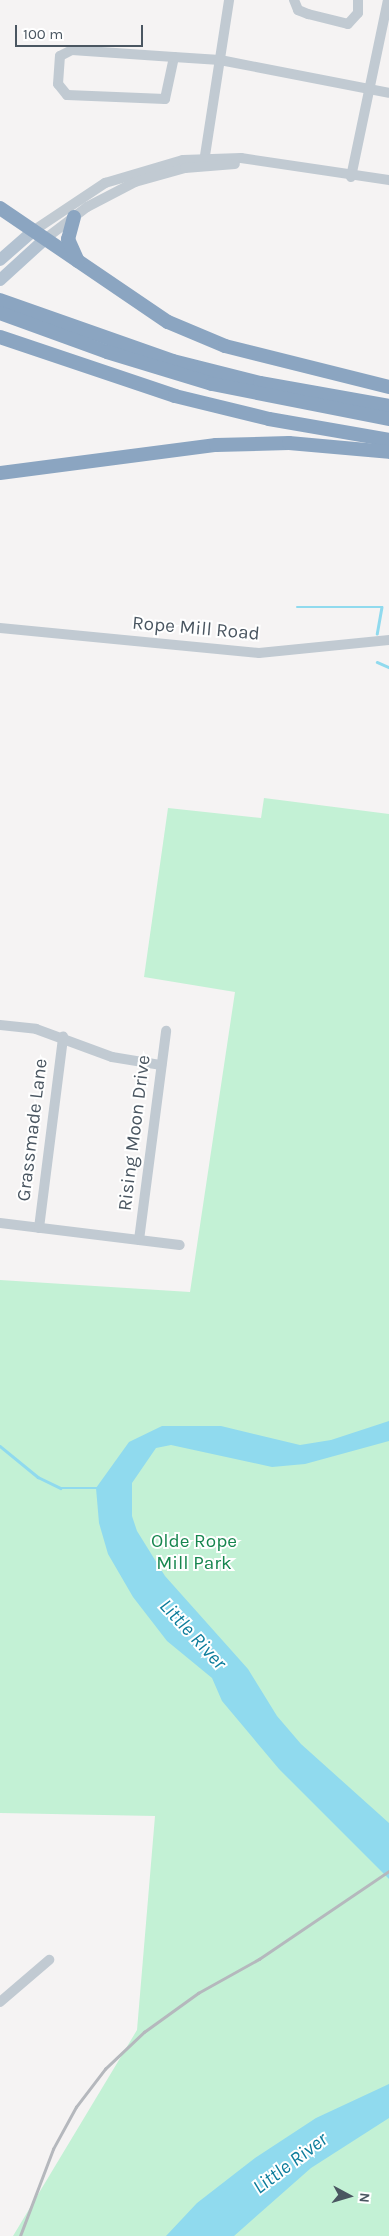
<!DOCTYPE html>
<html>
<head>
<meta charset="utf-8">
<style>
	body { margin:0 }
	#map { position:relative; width:389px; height:2236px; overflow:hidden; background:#f5f3f3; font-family:Karla,sans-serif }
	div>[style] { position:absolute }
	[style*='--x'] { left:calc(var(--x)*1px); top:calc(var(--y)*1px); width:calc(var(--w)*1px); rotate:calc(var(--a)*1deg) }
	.green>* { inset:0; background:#c3f1d5 }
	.water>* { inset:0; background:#90daee }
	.stream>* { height:2.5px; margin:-1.25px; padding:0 1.25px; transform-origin:1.25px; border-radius:1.25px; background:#90daee }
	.minor>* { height:10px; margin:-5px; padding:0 5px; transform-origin:5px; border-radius:5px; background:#c1cad2 }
	.major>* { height:12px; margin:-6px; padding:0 6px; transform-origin:6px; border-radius:6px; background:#b3c2d1 }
	.highway>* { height:14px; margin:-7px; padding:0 7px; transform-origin:7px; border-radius:7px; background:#8ba5c1 }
	.rail>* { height:2.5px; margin:-1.25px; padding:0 1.25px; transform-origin:1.25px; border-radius:1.25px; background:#b5b8bd }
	span { translate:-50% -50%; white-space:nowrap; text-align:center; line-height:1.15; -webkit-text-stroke:4px #fff; paint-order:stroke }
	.street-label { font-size:19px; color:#4a5661 }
	.park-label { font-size:19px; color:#17864f }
	.water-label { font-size:20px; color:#0c7c9b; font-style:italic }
	.north { position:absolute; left:324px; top:2171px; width:50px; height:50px; -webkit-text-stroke:4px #fff; paint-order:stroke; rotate:96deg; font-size:14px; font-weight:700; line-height:20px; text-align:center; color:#4a5661 }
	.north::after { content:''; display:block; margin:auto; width:18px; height:22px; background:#4a5661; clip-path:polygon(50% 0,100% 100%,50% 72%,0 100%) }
	.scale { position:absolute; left:15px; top:25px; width:128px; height:22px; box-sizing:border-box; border:2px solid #4a5661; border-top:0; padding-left:6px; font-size:15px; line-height:18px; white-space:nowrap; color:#4a5661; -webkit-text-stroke:4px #fff; paint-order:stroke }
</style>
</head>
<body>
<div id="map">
	<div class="green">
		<div style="clip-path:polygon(264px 798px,389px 814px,389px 2236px,13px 2236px,137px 2030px,155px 1816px,0 1813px,0 1280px,190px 1292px,235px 992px,144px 977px,168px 808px,261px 818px)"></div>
	</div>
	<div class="water">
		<div style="clip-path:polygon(389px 1421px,389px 1441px,305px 1464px,272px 1467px,171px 1445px,156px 1448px,132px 1483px,132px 1516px,137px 1531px,165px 1576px,248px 1669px,277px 1716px,301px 1744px,389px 1823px,389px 1879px,279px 1769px,222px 1701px,212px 1678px,167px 1641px,133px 1597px,108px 1554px,99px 1523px,96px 1488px,129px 1442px,162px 1426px,221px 1426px,300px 1445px,331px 1440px)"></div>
		<div style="clip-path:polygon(389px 2084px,389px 2118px,311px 2168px,234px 2236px,166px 2236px,197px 2203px,255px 2158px,316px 2118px)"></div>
	</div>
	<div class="stream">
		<div style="--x:297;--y:607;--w:85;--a:0"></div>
		<div style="--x:382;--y:607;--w:27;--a:100"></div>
		<div style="--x:377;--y:662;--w:13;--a:23"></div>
		<div style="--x:0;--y:1446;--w:49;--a:39.2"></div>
		<div style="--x:38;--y:1477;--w:25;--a:26"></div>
		<div style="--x:61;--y:1488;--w:36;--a:0"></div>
	</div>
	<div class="minor">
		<div style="--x:294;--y:0;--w:11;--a:68"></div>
		<div style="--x:298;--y:10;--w:11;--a:22"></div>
		<div style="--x:308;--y:14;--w:41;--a:14"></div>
		<div style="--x:348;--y:24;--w:15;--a:-48"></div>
		<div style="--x:358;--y:13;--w:13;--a:-90"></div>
		<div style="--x:174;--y:57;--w:43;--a:102.1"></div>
		<div style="--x:165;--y:99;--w:98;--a:-177.7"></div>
		<div style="--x:67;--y:95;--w:14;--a:-129"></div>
		<div style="--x:58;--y:84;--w:28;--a:-86"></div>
		<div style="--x:60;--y:56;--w:13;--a:-27"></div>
		<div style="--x:72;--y:50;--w:102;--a:3.9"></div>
		<div style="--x:174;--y:57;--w:46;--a:3.7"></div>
		<div style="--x:220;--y:60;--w:172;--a:11"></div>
		<div style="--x:204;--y:162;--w:164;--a:-81.2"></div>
		<div style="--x:351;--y:177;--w:181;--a:-78.2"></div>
		<div style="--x:33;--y:231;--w:87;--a:-33.7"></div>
		<div style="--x:105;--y:183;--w:81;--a:-16.4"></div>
		<div style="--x:183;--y:160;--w:58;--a:-2"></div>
		<div style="--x:241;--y:158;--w:150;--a:8.5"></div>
		<div style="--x:45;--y:239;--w:53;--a:-37.3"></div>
		<div style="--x:87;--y:207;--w:54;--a:-27.5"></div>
		<div style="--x:135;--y:182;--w:52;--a:-15.6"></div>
		<div style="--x:185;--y:168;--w:50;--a:-4.6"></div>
		<div style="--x:0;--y:628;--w:260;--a:5.5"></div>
		<div style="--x:259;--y:653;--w:131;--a:-5.7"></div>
		<div style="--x:0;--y:1025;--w:36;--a:6"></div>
		<div style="--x:36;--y:1029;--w:81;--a:20.2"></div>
		<div style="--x:112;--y:1057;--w:50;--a:9.3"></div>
		<div style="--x:0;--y:1223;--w:181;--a:7"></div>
		<div style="--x:39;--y:1228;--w:193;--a:-82.8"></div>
		<div style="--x:139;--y:1240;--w:211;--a:-82.6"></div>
		<div style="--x:0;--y:2002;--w:65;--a:-40.6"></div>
	</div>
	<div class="major">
		<div style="--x:0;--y:260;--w:44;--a:-41.3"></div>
		<div style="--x:0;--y:280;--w:61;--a:-42.3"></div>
	</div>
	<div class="highway">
		<div style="--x:0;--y:208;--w:203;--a:34.2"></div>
		<div style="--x:168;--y:322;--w:62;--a:22.8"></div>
		<div style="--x:225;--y:346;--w:169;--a:14"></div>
		<div style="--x:74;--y:217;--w:23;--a:105"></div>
		<div style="--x:68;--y:239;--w:24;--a:66"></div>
		<div style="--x:0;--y:300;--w:183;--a:19.4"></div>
		<div style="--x:173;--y:361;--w:90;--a:14.2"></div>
		<div style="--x:260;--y:383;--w:131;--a:10.1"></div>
		<div style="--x:0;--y:313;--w:114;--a:20"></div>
		<div style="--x:107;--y:352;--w:110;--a:16.9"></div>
		<div style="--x:212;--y:384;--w:180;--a:11.2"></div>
		<div style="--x:0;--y:337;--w:185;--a:18.6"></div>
		<div style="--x:175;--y:396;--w:97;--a:13.7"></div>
		<div style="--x:269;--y:419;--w:122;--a:9.9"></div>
		<div style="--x:0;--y:473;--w:218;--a:-7.4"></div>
		<div style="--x:216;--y:445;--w:73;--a:-1.6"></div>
		<div style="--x:289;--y:443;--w:100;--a:5.1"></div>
	</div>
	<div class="rail">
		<div style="--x:20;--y:2236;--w:93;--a:-69.2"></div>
		<div style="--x:53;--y:2149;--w:48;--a:-61.3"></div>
		<div style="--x:76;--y:2107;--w:48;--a:-52.7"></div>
		<div style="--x:105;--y:2069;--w:54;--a:-43.5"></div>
		<div style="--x:144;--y:2032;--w:67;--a:-35.8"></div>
		<div style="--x:198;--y:1993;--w:70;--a:-29.1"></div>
		<div style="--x:259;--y:1959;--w:157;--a:-34.1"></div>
	</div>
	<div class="street-label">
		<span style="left:196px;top:629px;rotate:5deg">Rope Mill Road</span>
		<span style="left:33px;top:1130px;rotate:-83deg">Grassmade Lane</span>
		<span style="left:135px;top:1133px;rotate:-83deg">Rising Moon Drive</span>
	</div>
	<div class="park-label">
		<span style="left:194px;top:1553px">Olde Rope<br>Mill Park</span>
	</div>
	<div class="water-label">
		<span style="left:193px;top:1634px;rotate:47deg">Little River</span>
		<span style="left:290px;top:2163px;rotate:-37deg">Little River</span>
	</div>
	<div class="north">N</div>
	<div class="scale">100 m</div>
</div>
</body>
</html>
